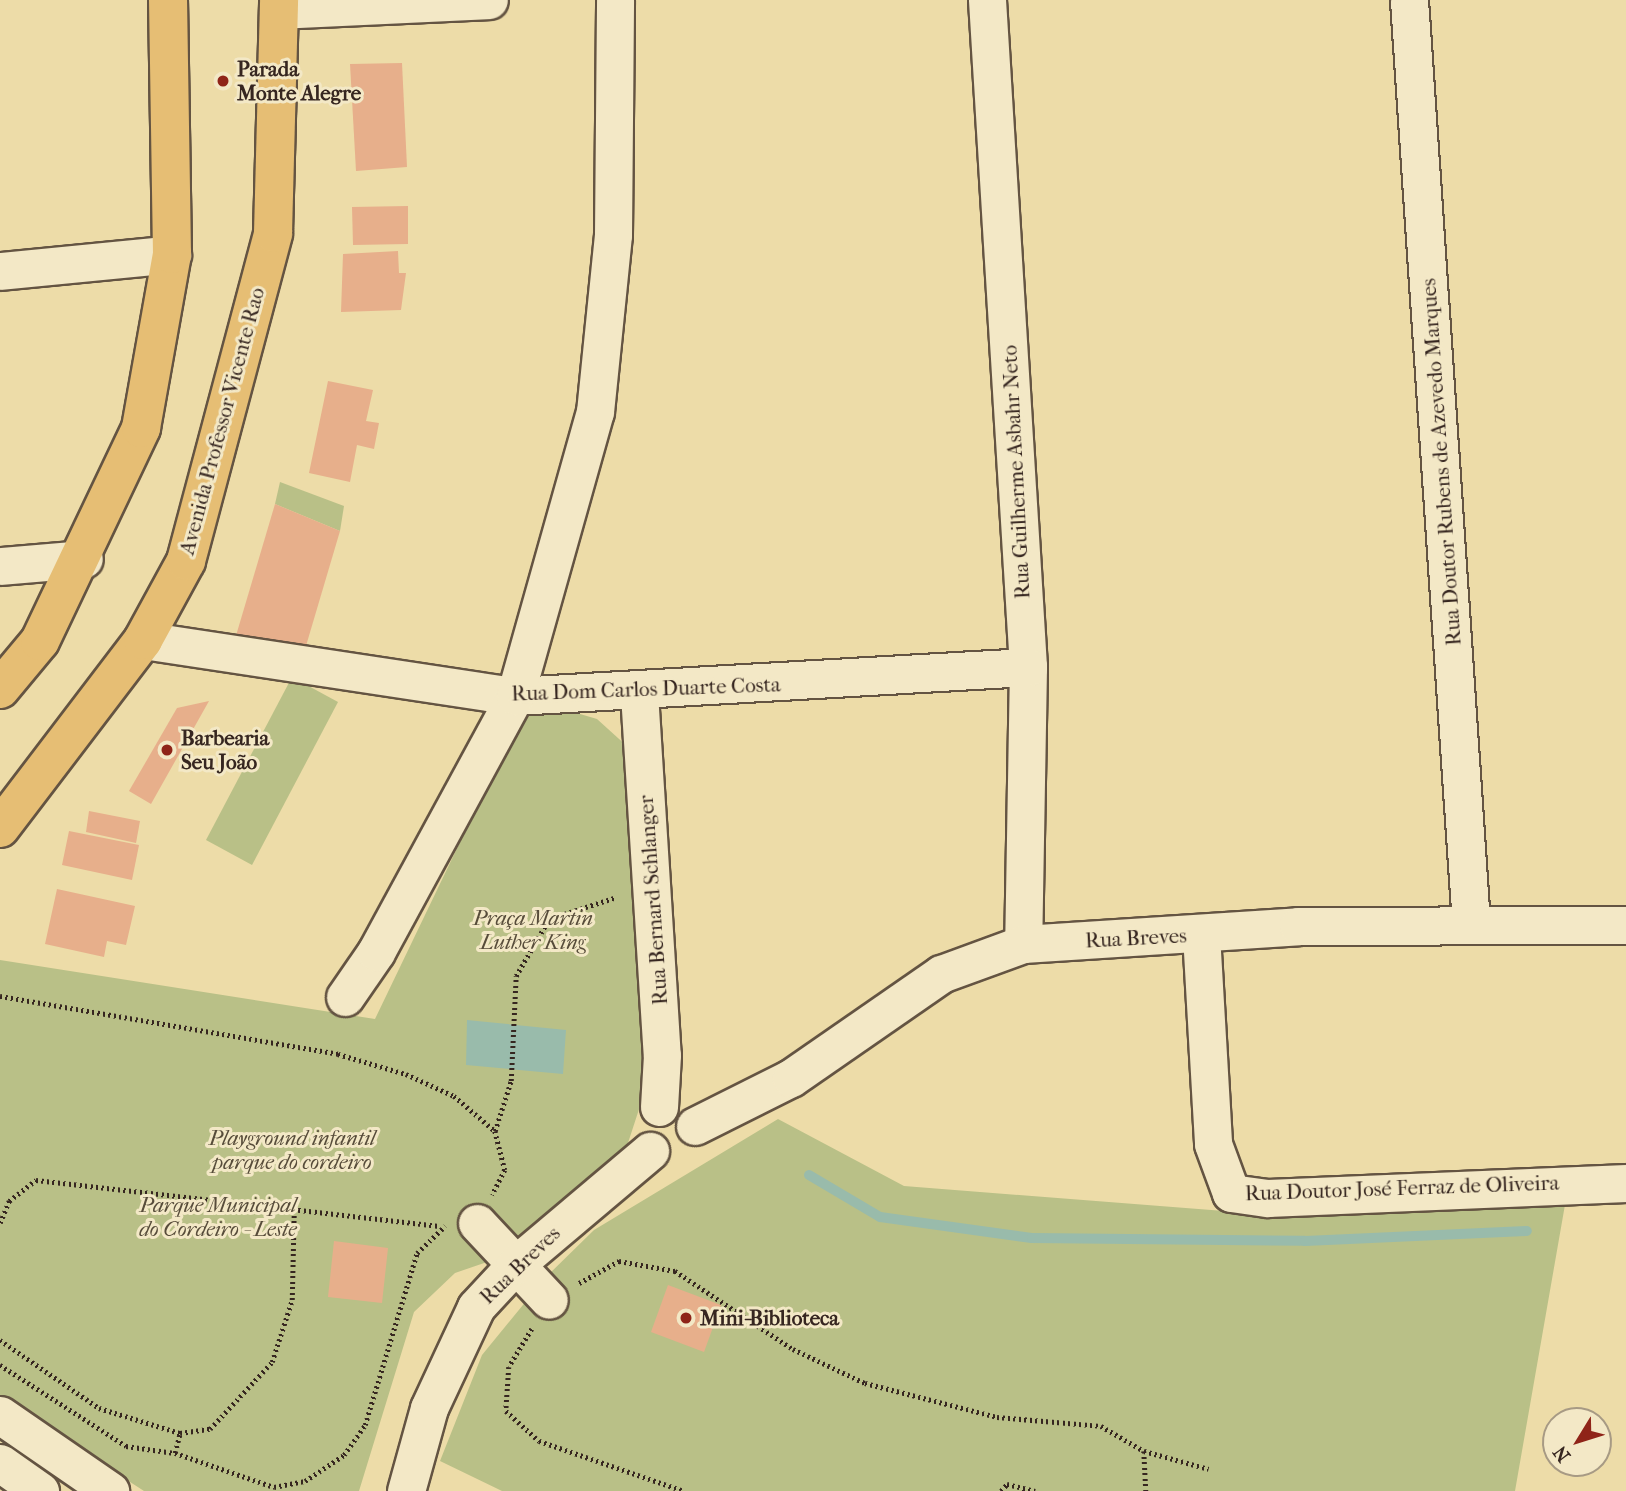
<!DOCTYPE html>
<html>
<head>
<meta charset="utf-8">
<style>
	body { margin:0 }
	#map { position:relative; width:1626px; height:1491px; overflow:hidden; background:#eddca8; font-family:"IM FELL French Canon",serif }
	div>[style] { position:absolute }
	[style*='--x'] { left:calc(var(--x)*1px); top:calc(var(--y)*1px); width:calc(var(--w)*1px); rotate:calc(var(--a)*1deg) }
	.green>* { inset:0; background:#b9c087 }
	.water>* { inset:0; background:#99bbab }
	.stream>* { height:10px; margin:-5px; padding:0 5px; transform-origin:5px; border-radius:5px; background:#99bbab }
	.building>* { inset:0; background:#e7af8b }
	.path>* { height:4.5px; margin-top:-2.25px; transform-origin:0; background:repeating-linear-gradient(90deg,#362620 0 2px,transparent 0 5.5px) }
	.roads { filter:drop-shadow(2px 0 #645442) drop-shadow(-2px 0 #645442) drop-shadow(0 2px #645442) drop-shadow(0 -2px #645442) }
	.minor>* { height:37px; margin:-18.5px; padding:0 18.5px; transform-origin:18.5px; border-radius:18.5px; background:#f3e8c6 }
	.major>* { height:38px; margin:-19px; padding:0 19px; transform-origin:19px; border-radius:19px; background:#e6be74 }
	.dots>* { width:19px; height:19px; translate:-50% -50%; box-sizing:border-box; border:4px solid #f3e8c6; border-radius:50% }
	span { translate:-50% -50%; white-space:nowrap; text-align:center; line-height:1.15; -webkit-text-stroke:6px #f3e8c6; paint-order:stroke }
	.poi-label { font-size:21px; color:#362620; font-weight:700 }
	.left { translate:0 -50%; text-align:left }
	.street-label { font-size:21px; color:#362620 }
	.park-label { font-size:21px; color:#574c3a; font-style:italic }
	.north { position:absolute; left:1542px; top:1407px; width:70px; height:70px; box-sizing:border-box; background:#f3e8c6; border:2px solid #a79a84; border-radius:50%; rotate:232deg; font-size:19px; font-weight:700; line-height:28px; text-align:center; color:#362620 }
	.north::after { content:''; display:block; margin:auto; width:24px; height:32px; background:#8f2418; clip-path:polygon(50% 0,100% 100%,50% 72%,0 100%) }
</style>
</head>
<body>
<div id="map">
	<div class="green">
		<div style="clip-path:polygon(280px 482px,344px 506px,340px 531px,275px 504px)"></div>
		<div style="clip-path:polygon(292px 677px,338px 702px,252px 865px,206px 840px)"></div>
		<div style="clip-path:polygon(524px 709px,563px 709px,597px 719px,629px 748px,644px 1094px,627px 1146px,490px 1261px,455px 1273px,414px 1312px,359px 1491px,144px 1491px,0 1398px,0 960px,375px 1019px)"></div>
		<div style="clip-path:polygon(778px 1119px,904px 1186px,1224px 1211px,1566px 1199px,1515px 1491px,502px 1491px,440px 1461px,482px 1355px,545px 1278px,594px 1230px)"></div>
	</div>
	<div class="water">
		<div style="clip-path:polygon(467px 1020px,566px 1030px,563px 1074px,466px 1065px)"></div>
	</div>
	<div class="stream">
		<div style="--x:809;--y:1175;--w:82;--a:30.6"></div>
		<div style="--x:880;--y:1217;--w:153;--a:7.9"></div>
		<div style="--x:1032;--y:1238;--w:273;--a:0.6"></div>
		<div style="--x:1305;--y:1241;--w:222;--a:-2.6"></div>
	</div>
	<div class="building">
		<div style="clip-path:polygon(402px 63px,407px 167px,356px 171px,350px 64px)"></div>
		<div style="clip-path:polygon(408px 206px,408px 244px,353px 245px,352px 207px)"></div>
		<div style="clip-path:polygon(398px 251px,399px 273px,406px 273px,401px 310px,341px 312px,343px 254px)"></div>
		<div style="clip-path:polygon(328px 381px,373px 390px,366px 421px,379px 423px,374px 449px,357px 445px,350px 482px,309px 473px)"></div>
		<div style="clip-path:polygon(275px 504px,340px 531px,303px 656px,235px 639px)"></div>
		<div style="clip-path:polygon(209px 701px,151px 804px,129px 791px,177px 708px)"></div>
		<div style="clip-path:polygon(89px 811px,140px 821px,136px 843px,86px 832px)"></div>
		<div style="clip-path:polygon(69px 831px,139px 845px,132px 880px,62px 865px)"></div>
		<div style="clip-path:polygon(57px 889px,135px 906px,126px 945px,107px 941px,104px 957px,45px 944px)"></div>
		<div style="clip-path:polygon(334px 1241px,388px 1248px,382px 1303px,328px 1297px)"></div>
		<div style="clip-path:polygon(668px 1285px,721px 1305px,704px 1352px,651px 1332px)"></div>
	</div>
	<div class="path">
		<div style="--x:0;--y:996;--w:343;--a:9.7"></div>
		<div style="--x:338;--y:1054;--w:71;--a:16.4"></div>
		<div style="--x:406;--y:1074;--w:53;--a:24.6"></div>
		<div style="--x:454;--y:1096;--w:54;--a:40.5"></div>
		<div style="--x:495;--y:1131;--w:40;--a:75.6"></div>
		<div style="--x:505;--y:1170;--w:28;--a:117"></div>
		<div style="--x:495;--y:1131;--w:52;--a:-72.3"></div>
		<div style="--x:511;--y:1081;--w:105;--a:-87.3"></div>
		<div style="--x:516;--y:976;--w:66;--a:-59.9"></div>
		<div style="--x:549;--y:919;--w:71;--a:-17.9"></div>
		<div style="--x:0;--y:1223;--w:24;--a:-68"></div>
		<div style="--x:9;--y:1201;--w:34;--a:-38"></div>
		<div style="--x:36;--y:1180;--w:406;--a:6.5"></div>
		<div style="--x:579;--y:1283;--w:46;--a:-28.8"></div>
		<div style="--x:619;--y:1261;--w:57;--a:10.1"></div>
		<div style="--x:675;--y:1271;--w:141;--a:33.5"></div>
		<div style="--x:793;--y:1349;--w:80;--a:25.3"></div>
		<div style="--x:865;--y:1383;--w:136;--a:14.4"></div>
		<div style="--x:997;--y:1417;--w:104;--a:4.9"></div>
		<div style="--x:1101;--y:1426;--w:50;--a:30.2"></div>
		<div style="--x:1144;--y:1451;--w:40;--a:87.1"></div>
		<div style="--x:532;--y:1329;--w:44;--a:121.2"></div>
		<div style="--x:509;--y:1367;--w:44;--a:93.9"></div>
		<div style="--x:506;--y:1411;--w:45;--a:42.3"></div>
		<div style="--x:539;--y:1441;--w:153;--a:19"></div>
		<div style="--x:0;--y:1340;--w:120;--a:34.5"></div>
		<div style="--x:99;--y:1408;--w:85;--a:17.2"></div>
		<div style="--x:180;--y:1433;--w:30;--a:-8"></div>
		<div style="--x:210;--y:1429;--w:91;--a:-47.2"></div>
		<div style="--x:272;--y:1362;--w:65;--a:-72.1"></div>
		<div style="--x:292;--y:1300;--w:91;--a:-88.7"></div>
		<div style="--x:0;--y:1365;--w:150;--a:32.7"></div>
		<div style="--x:126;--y:1446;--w:49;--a:8.1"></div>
		<div style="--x:175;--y:1453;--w:105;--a:19"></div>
		<div style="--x:274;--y:1487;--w:32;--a:-11"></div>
		<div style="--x:305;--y:1481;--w:47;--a:-33.7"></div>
		<div style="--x:344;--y:1455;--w:37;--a:-55"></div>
		<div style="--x:365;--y:1425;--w:180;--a:-73.2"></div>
		<div style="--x:417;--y:1253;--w:39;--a:-44"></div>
		<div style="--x:1144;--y:1451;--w:67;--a:15.5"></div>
		<div style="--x:175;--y:1453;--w:21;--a:-76"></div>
		<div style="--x:1001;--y:1491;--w:9;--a:-49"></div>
		<div style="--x:1007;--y:1484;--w:29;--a:14"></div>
	</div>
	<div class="roads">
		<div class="minor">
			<div style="--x:987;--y:0;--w:668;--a:86.48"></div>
			<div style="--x:1028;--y:667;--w:277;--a:91"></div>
			<div style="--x:1409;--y:0;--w:925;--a:86.16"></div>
			<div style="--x:279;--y:10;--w:210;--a:-2.7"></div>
			<div style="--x:0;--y:271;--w:173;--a:-5.6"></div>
			<div style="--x:0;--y:566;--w:84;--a:-4.8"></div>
			<div style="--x:143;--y:640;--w:376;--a:8.6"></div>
			<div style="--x:515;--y:696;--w:514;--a:-3.24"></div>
			<div style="--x:639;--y:693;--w:363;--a:86.4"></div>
			<div style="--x:662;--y:1055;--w:52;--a:93.3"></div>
			<div style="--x:1201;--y:934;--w:210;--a:86.7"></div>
			<div style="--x:1213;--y:1144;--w:52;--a:69.8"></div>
			<div style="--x:1231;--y:1193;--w:37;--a:8"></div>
			<div style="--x:1268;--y:1198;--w:358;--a:-2.4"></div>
			<div style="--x:345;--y:997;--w:55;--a:-55.4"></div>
			<div style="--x:376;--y:952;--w:291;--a:-61.5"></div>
			<div style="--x:515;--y:696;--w:295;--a:-74.3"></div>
			<div style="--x:595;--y:412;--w:178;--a:-84.2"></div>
			<div style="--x:613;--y:235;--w:235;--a:-89.5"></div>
			<div style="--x:695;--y:1126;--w:107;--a:-26.6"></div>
			<div style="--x:791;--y:1078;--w:183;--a:-34.7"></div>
			<div style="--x:941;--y:974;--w:87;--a:-20.1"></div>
			<div style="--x:1023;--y:944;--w:276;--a:-3.7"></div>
			<div style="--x:1298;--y:926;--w:328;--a:-0.2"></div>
			<div style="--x:477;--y:1223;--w:105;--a:46.9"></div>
			<div style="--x:0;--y:1415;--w:134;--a:34.6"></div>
			<div style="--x:0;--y:1463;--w:49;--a:35"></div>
			<div style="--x:406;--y:1491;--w:86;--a:-74.5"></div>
			<div style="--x:429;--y:1408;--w:111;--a:-65"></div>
			<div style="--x:476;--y:1307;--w:57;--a:-47.1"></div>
			<div style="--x:515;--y:1265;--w:177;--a:-40.2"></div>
		</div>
		<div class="major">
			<div style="--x:0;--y:689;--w:62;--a:-50.2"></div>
			<div style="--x:40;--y:641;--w:236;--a:-64.6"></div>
			<div style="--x:141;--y:428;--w:177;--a:-79.9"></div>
			<div style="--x:172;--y:254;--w:254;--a:-90.9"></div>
			<div style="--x:0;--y:828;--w:236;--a:-52.7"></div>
			<div style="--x:143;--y:640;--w:90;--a:-61.4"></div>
			<div style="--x:186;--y:561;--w:339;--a:-75.1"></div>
			<div style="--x:273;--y:233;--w:233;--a:-88.5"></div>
		</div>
	</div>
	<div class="dots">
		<div style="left:223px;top:81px;background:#8f2418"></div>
		<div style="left:167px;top:750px;background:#8f2418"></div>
		<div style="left:686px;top:1318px;background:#8f2418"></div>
	</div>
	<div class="poi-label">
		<span class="left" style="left:237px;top:81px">Parada<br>Monte Alegre</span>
		<span class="left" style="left:181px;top:750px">Barbearia<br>Seu João</span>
		<span class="left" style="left:700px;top:1318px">Mini-Biblioteca</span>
	</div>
	<div class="street-label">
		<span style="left:222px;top:421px;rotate:-75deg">Avenida Professor Vicente Rao</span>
		<span style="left:1441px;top:462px;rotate:-94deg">Rua Doutor Rubens de Azevedo Marques</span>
		<span style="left:1016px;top:472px;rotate:-93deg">Rua Guilherme Asbahr Neto</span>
		<span style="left:646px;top:689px;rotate:-2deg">Rua Dom Carlos Duarte Costa</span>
		<span style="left:653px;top:900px;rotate:-94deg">Rua Bernard Schlanger</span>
		<span style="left:1136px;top:938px;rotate:-3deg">Rua Breves</span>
		<span style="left:1402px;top:1188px;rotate:-2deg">Rua Doutor José Ferraz de Oliveira</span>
		<span style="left:520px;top:1265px;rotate:-44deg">Rua Breves</span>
	</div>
	<div class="park-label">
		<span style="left:533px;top:930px">Praça Martin<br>Luther King</span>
		<span style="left:292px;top:1150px">Playground infantil<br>parque do cordeiro</span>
		<span style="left:218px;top:1217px">Parque Municipal<br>do Cordeiro - Leste</span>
	</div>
	<div class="north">N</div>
</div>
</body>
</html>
